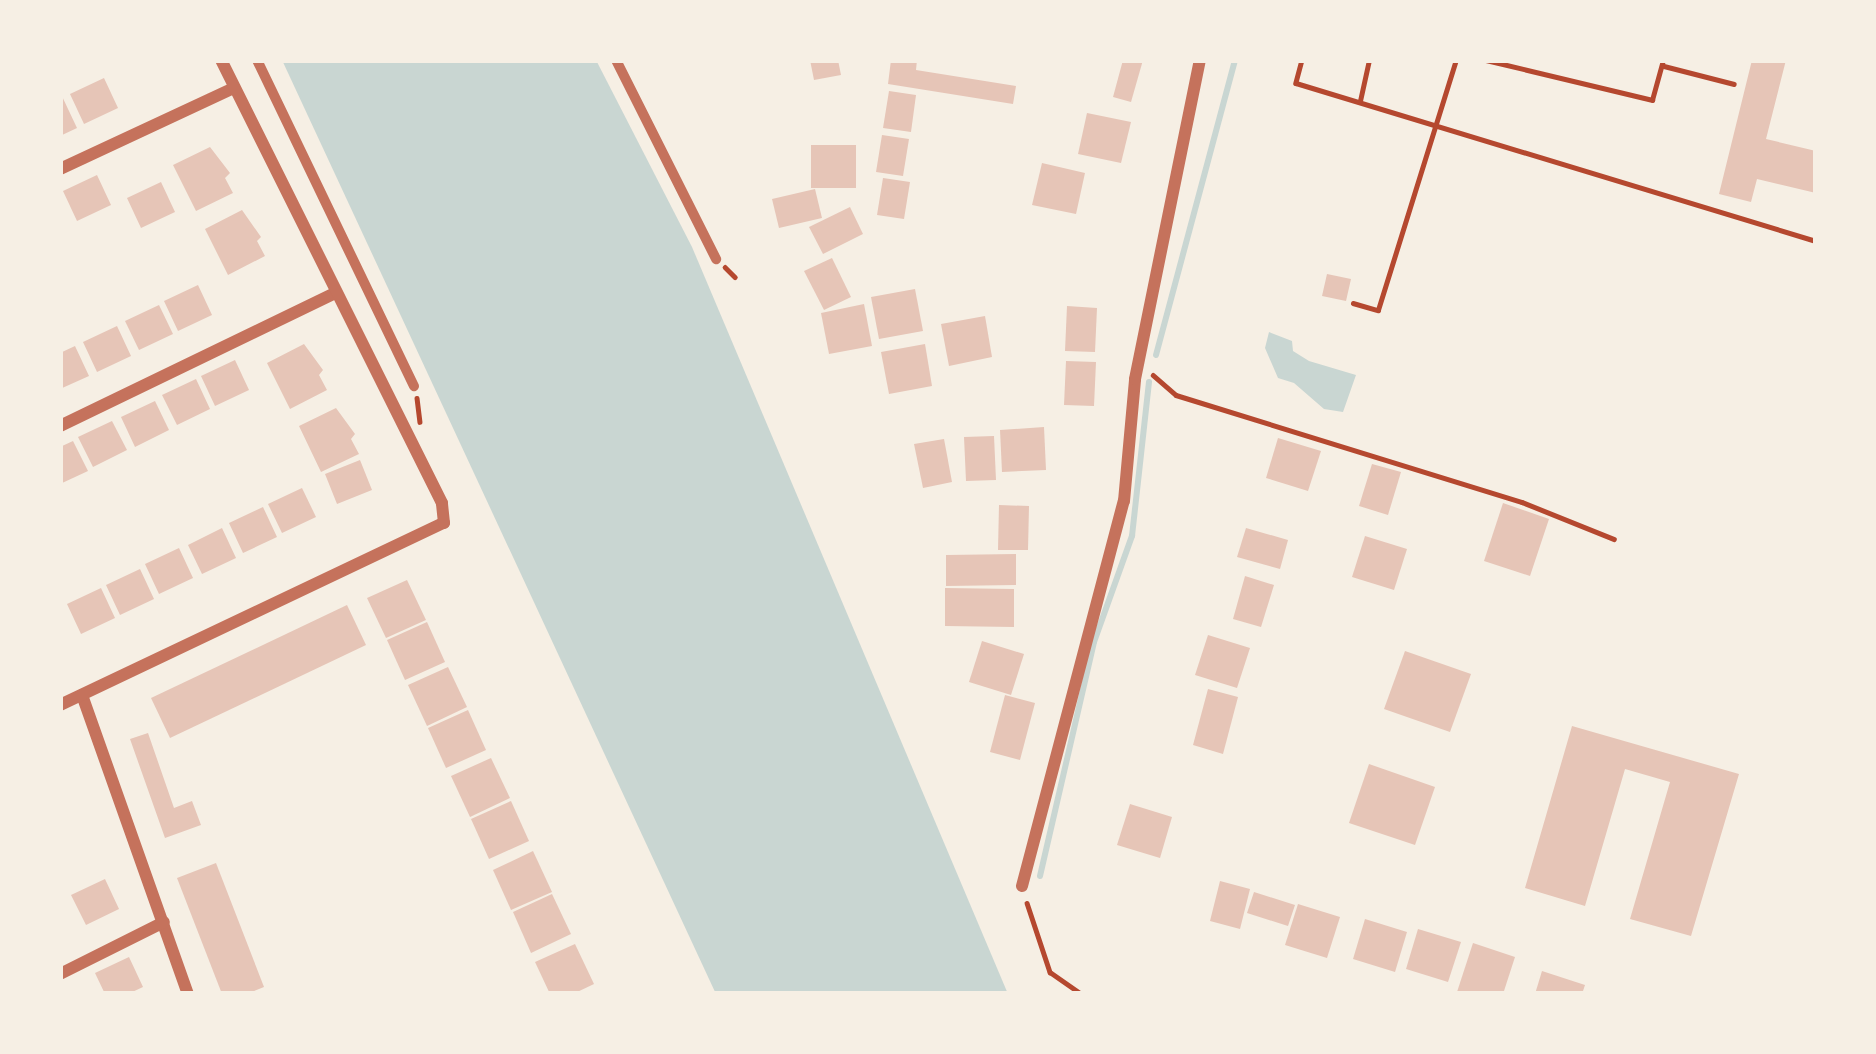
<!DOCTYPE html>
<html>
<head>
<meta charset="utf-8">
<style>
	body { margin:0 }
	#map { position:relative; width:1876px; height:1054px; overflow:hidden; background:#f6efe4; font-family:"Roboto Serif",serif }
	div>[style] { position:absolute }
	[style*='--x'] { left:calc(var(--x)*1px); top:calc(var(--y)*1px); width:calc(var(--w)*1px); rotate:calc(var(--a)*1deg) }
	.water>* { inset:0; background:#c9d6d2 }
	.stream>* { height:6px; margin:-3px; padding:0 3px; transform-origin:3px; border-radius:3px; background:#c9d6d2 }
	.building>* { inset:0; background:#e6c5b7 }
	.path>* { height:4.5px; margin:-2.25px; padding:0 2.25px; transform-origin:2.25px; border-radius:2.25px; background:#b5482f }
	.pedestrian>* { height:10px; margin:-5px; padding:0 5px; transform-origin:5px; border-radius:5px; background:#c5725c }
	.minor>* { height:12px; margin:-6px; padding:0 6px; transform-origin:6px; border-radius:6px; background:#c5725c }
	span { translate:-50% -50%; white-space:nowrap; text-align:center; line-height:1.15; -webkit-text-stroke:12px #f6efe4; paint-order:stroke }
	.frame { position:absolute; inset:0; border:63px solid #f6efe4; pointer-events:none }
</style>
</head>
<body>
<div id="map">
	<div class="water">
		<div style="clip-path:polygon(282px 60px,596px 60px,692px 247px,1008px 994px,716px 994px)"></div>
		<div style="clip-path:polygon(1269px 332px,1292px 341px,1293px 351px,1309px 361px,1356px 375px,1343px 412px,1324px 409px,1294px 383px,1278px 378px,1265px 348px)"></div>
	</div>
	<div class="stream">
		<div style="--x:1156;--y:355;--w:305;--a:-75"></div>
		<div style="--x:1040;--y:876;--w:240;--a:-77"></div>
		<div style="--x:1094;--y:642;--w:113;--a:-70.3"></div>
		<div style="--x:1132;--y:536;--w:155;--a:-83.7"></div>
	</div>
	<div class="building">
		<div style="clip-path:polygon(810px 60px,838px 60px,841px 75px,814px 80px)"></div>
		<div style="clip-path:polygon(891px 60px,917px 60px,916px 70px,1016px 86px,1013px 104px,888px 84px)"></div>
		<div style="clip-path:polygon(1123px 60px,1143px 60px,1131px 102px,1113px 97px)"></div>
		<div style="clip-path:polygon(1752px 60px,1786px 60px,1766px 139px,1816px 151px,1816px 193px,1757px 179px,1751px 202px,1719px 194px)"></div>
		<div style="clip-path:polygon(104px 78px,118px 108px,84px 124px,70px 94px)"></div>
		<div style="clip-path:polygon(889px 91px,916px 95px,911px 132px,883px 128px)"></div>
		<div style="clip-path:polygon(60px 92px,77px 128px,60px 136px)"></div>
		<div style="clip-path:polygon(1087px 113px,1131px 122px,1121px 163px,1078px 154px)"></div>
		<div style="clip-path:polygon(882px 135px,909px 139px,903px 176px,876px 172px)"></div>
		<div style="clip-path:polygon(811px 145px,856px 145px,856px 188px,811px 188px)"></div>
		<div style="clip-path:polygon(210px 147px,230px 173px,225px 178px,233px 193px,196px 211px,173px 165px)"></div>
		<div style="clip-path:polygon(1042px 163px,1085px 173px,1076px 214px,1032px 205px)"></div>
		<div style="clip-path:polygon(97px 175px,111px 205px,77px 221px,63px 191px)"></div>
		<div style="clip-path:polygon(883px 178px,910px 182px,904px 219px,877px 215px)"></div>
		<div style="clip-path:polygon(161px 182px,175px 212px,141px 228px,127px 198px)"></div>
		<div style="clip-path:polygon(815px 189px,822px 218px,779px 228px,772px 199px)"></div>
		<div style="clip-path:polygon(850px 207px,863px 234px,823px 254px,809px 227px)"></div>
		<div style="clip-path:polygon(242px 210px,261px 237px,257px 241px,265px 256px,228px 275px,205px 229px)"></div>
		<div style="clip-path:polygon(832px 258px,851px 297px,824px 310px,804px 271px)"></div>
		<div style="clip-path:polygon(1327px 274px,1351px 279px,1346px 301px,1322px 296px)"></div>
		<div style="clip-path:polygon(198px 285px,212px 315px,178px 331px,164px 301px)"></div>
		<div style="clip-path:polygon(915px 289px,923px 331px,879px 339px,871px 297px)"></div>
		<div style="clip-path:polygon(864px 304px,872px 346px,829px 354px,821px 313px)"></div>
		<div style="clip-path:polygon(159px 305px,173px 334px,139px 350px,125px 321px)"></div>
		<div style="clip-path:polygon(1067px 306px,1097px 308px,1095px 352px,1065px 351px)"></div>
		<div style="clip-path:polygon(985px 316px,992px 357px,949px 366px,941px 324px)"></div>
		<div style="clip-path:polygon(117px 326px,131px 356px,97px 372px,83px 342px)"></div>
		<div style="clip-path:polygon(304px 344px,323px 370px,319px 375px,327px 390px,290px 409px,267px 363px)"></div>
		<div style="clip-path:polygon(925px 344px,932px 386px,889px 394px,881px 352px)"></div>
		<div style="clip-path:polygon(75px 346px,89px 376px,60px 389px,60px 353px)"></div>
		<div style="clip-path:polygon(235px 360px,249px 390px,215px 406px,201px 376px)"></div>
		<div style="clip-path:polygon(1066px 361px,1096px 362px,1094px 406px,1064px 405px)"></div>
		<div style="clip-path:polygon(196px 379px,210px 409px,177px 425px,162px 395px)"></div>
		<div style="clip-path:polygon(155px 401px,169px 430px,135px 447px,121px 417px)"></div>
		<div style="clip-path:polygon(336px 408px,355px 434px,351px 439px,359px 454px,321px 472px,299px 426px)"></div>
		<div style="clip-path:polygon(112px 421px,127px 450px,93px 467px,78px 437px)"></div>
		<div style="clip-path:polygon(1044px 427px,1046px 470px,1002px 472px,1000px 430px)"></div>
		<div style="clip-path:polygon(994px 436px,996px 480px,966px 481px,964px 437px)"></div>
		<div style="clip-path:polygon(1278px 438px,1321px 451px,1308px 491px,1266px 478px)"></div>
		<div style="clip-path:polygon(944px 439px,952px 482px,923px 488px,914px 444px)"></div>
		<div style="clip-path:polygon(73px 441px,88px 471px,60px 484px,60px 447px)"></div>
		<div style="clip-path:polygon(360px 460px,372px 490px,337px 504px,325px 474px)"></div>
		<div style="clip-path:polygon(1372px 464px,1401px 472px,1388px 515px,1359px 506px)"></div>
		<div style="clip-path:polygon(302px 488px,316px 517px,282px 533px,268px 504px)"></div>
		<div style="clip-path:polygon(1503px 503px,1549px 519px,1530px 576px,1484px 561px)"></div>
		<div style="clip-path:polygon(999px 505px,1029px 506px,1028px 550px,998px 550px)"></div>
		<div style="clip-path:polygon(263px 507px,277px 537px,243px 553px,229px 523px)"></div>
		<div style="clip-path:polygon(222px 528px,236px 558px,202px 574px,188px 545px)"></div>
		<div style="clip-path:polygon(1246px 528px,1288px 540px,1280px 569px,1237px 557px)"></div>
		<div style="clip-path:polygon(1365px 536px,1407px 549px,1394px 590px,1352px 577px)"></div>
		<div style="clip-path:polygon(179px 548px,193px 578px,159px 594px,145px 564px)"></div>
		<div style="clip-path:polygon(1016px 554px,1016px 585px,946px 586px,946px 555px)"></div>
		<div style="clip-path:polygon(140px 569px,154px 599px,120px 615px,106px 585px)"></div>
		<div style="clip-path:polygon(1245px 576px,1274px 585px,1261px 627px,1233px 619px)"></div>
		<div style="clip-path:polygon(407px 580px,426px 620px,386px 638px,367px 598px)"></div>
		<div style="clip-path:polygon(101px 588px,115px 618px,81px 634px,67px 604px)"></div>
		<div style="clip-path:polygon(945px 588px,1014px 589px,1014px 627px,945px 626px)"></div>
		<div style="clip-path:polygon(347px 605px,366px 645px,170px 738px,151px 698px)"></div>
		<div style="clip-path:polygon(427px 622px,445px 662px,405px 680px,387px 640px)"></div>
		<div style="clip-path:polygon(1208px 635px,1250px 648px,1237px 688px,1195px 675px)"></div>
		<div style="clip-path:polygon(982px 641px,1024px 654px,1011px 695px,969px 682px)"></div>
		<div style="clip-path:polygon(1405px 651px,1471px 674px,1450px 732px,1384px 709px)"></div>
		<div style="clip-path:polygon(448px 667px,467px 707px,427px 726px,408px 685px)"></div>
		<div style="clip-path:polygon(1208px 689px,1238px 697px,1223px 754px,1193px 745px)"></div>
		<div style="clip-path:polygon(1005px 695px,1035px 703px,1020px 760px,990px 752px)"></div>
		<div style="clip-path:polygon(468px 710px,486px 750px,446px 768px,428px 728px)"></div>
		<div style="clip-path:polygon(1572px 726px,1739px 774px,1691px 936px,1630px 919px,1670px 782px,1625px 769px,1585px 906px,1525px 888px)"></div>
		<div style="clip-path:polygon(148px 733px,174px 808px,192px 801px,201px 825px,165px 838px,130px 739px)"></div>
		<div style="clip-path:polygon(491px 758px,510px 798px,470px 817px,451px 776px)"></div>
		<div style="clip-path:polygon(1369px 764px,1435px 787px,1415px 845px,1349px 823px)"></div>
		<div style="clip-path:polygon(511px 801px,529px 841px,489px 859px,471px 819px)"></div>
		<div style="clip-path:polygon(1130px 804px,1172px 817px,1160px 858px,1117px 845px)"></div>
		<div style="clip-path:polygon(533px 851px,552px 892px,511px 910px,493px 870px)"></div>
		<div style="clip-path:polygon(216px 863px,264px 987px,247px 994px,222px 994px,177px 878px)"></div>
		<div style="clip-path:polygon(105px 879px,119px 909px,86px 925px,71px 895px)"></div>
		<div style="clip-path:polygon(1220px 881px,1250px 889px,1240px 929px,1210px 921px)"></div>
		<div style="clip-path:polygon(1254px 892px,1295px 905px,1288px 926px,1247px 913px)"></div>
		<div style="clip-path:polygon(552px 894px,571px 934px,531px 953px,513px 912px)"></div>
		<div style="clip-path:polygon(1298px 904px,1340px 917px,1327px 958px,1285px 945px)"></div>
		<div style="clip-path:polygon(1365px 919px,1407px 932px,1395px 972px,1353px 959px)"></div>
		<div style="clip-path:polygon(1418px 929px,1461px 942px,1448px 982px,1406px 969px)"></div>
		<div style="clip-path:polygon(1473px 943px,1515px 957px,1503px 994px,1457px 992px)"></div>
		<div style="clip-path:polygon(575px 944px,594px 984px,573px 994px,550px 994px,535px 962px)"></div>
		<div style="clip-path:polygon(129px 957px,143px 987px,128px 994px,105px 994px,95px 973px)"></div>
		<div style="clip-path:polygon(1542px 971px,1585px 985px,1582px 994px,1535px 994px)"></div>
	</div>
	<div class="path">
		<div style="--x:1302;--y:60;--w:24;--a:105"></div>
		<div style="--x:1296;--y:83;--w:543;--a:16.9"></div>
		<div style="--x:1486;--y:60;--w:171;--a:13.5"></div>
		<div style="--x:1652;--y:100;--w:41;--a:-74.6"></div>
		<div style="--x:1664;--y:66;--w:72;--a:14.4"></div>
		<div style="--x:1360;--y:101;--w:42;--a:-77.6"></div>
		<div style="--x:725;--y:267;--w:14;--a:45"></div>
		<div style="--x:1353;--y:303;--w:26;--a:16"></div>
		<div style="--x:1378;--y:310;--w:262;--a:-72.7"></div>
		<div style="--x:1153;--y:375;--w:30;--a:41"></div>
		<div style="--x:1176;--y:395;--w:362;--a:17.2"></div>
		<div style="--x:1522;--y:502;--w:99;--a:21.9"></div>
		<div style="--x:417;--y:398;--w:24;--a:83"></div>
		<div style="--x:1027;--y:903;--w:73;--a:71.6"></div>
		<div style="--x:1050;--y:972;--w:38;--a:35"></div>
	</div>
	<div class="pedestrian">
		<div style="--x:257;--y:60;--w:362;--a:64.3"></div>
		<div style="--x:616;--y:60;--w:223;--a:63.3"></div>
	</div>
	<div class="minor">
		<div style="--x:60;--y:169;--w:192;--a:-25"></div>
		<div style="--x:60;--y:426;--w:305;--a:-25.8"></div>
		<div style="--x:82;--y:695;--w:317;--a:70.5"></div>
		<div style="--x:60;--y:705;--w:425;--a:-25.4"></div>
		<div style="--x:444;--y:523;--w:20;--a:-96"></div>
		<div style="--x:442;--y:503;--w:495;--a:-116.5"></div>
		<div style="--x:1022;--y:886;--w:398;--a:-75.2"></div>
		<div style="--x:1124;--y:501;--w:122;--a:-84.8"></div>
		<div style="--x:1135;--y:379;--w:326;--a:-78.5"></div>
		<div style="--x:60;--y:974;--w:116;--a:-26.6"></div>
	</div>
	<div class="frame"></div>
</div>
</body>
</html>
